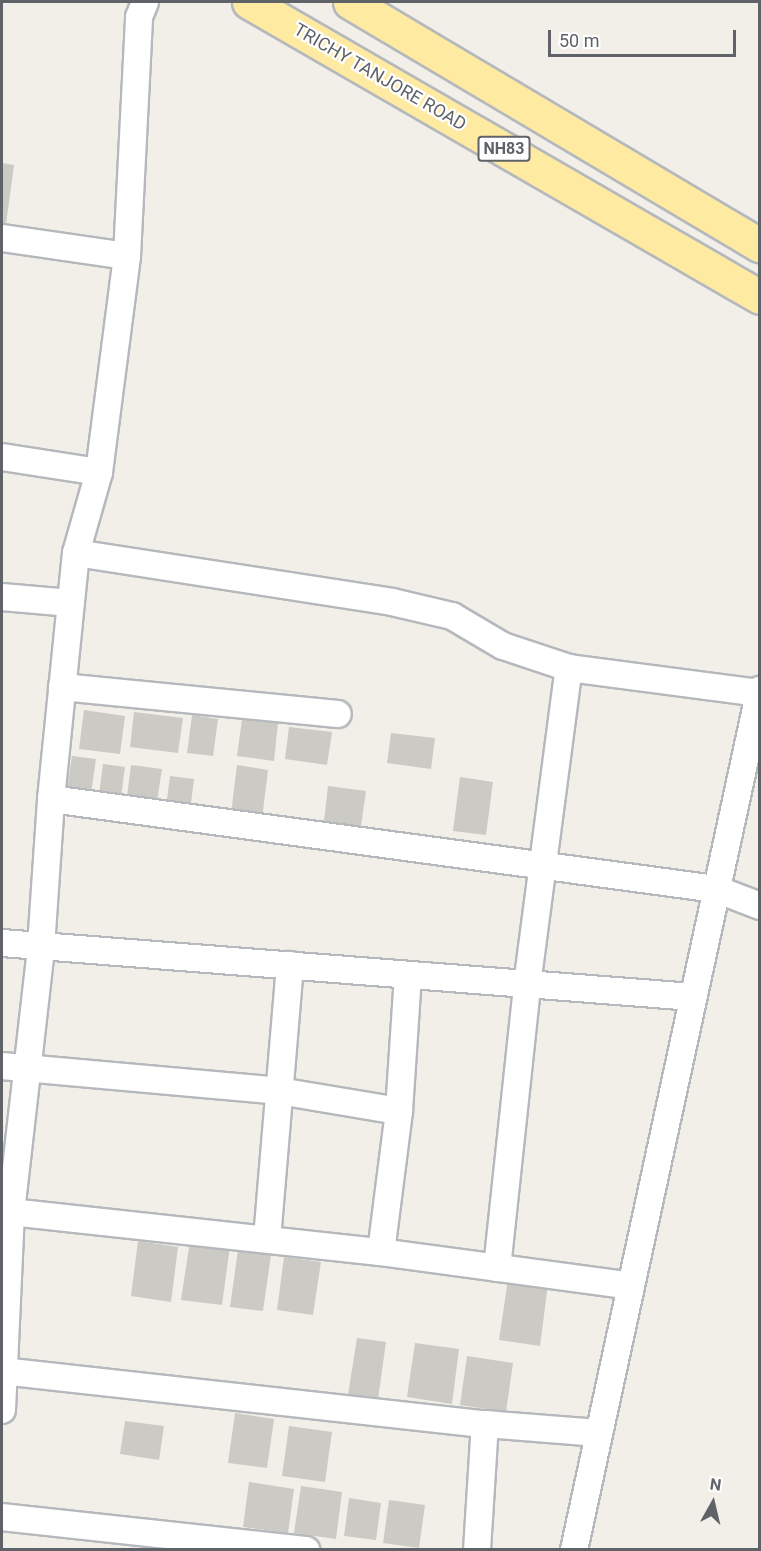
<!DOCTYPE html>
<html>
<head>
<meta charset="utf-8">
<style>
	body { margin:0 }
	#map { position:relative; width:761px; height:1551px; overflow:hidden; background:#f1efe8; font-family:Roboto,sans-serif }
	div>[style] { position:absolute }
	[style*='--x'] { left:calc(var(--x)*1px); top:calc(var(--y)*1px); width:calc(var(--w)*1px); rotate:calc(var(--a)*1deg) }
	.building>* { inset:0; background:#cccac5 }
	.roads { filter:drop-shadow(2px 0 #b5b8bc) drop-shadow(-2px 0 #b5b8bc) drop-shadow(0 2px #b5b8bc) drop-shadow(0 -2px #b5b8bc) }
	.minor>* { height:26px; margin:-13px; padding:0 13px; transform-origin:13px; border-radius:13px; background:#fff }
	.trunk>* { height:33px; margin:-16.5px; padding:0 16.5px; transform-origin:16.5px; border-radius:16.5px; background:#feeaa1 }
	span { translate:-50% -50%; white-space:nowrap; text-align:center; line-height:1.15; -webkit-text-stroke:4.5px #fff; paint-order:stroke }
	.shield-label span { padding:2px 4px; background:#fff; border:2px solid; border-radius:4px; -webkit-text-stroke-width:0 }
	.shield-label { font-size:16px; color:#5f6368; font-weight:700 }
	.street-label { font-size:18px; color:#5f6368 }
	.frame { position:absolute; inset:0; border:3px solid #5f6368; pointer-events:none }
	.north { position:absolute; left:683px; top:1473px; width:60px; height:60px; -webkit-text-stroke:4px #fff; paint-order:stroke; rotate:8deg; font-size:16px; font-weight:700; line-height:24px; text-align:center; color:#5f6368 }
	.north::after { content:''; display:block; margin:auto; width:21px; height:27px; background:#5f6368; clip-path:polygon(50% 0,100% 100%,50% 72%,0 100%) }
	.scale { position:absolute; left:548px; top:30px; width:188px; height:27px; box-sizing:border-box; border:3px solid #5f6368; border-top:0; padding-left:8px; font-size:18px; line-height:21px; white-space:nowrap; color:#5f6368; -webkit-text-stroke:4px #fff; paint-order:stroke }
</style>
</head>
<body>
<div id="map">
	<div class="building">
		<div style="clip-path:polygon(2px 163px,14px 165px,6px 224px,2px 223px)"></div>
		<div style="clip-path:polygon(84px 710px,125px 716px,120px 754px,79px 749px)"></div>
		<div style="clip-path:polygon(134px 712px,183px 718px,178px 753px,130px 747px)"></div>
		<div style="clip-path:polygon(192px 715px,218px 719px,213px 756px,187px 753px)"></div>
		<div style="clip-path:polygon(242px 719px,278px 723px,274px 761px,237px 756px)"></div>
		<div style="clip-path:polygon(289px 727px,332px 732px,327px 765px,285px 759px)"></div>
		<div style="clip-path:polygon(391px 733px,435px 738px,431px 769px,387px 763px)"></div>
		<div style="clip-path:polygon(72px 756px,96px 759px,90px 801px,66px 798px)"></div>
		<div style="clip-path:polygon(103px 764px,125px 767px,120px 805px,98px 802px)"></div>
		<div style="clip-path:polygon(131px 765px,162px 769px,156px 808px,126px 804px)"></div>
		<div style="clip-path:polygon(237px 765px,268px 770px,262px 819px,231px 814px)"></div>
		<div style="clip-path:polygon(170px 776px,194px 779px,190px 811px,166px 807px)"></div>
		<div style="clip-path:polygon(460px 777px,493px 782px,486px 835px,453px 831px)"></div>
		<div style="clip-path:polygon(328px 786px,366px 791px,361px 826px,324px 821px)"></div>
		<div style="clip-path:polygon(138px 1241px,178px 1247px,171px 1302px,131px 1296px)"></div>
		<div style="clip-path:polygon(190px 1241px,230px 1246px,222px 1305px,181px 1300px)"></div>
		<div style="clip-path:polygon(238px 1250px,271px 1255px,263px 1311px,230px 1307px)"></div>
		<div style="clip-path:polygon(284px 1257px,321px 1262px,313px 1315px,277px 1310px)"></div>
		<div style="clip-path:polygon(508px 1279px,548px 1284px,540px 1346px,499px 1340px)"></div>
		<div style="clip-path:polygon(357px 1338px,386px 1342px,378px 1399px,348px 1395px)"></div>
		<div style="clip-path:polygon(415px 1343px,459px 1349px,452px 1404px,407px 1397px)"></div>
		<div style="clip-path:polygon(467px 1356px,513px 1363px,506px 1412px,460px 1405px)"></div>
		<div style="clip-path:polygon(235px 1413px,274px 1419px,267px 1468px,228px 1463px)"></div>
		<div style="clip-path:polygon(125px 1421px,164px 1426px,159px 1460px,120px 1454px)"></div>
		<div style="clip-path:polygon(289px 1426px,332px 1432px,325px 1482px,282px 1476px)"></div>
		<div style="clip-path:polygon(249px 1482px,294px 1489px,288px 1533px,243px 1527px)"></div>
		<div style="clip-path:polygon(301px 1486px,342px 1492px,336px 1539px,294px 1533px)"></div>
		<div style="clip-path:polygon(349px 1498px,381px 1503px,376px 1540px,344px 1536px)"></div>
		<div style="clip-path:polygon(389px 1500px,425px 1505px,419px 1548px,383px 1543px)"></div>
	</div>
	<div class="roads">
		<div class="minor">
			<div style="--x:2;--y:238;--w:126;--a:8.2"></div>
			<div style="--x:2;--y:457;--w:98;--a:8.8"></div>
			<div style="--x:76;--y:553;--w:320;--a:8.8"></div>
			<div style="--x:392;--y:602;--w:62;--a:13.1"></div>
			<div style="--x:452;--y:616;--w:59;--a:30.5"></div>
			<div style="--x:503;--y:646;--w:70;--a:18.4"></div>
			<div style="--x:569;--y:668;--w:192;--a:7.5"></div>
			<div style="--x:2;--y:597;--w:69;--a:5"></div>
			<div style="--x:62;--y:687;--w:277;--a:5.6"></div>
			<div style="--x:51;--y:799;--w:671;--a:7.71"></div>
			<div style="--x:716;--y:889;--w:47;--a:21.1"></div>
			<div style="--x:2;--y:943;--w:693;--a:4.47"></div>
			<div style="--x:2;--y:1066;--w:272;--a:5.1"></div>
			<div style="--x:273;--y:1090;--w:128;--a:9.5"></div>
			<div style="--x:2;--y:1211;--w:381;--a:6.2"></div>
			<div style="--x:381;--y:1252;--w:252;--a:7.7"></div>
			<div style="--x:267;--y:1239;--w:275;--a:-85.2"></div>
			<div style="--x:381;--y:1252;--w:142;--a:-82.7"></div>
			<div style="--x:399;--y:1111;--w:134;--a:-86.2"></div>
			<div style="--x:497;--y:1268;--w:285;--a:-83.9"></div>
			<div style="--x:527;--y:985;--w:320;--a:-82.5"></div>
			<div style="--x:2;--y:1371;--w:486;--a:6.3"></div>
			<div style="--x:485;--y:1424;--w:114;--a:4.5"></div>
			<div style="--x:2;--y:1410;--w:198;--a:-87.4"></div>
			<div style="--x:11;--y:1212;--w:267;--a:-83.5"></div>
			<div style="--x:41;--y:947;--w:148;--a:-86.1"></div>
			<div style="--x:51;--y:799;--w:247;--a:-84.2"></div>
			<div style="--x:76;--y:553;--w:84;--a:-74.1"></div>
			<div style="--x:99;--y:472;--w:218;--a:-82.6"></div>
			<div style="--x:127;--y:256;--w:239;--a:-87.1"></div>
			<div style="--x:139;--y:17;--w:16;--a:-68"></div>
			<div style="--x:2;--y:1517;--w:306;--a:6.2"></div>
			<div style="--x:477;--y:1550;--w:126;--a:-86.4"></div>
			<div style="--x:574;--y:1550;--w:880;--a:-77.8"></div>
		</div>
		<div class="trunk">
			<div style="--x:249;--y:2;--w:590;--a:30"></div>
			<div style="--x:350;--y:2;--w:477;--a:30.7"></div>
		</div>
	</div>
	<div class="shield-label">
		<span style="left:504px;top:149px">NH83</span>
	</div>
	<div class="street-label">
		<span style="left:380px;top:77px;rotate:30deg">TRICHY TANJORE ROAD</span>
	</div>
	<div class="frame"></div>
	<div class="north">N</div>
	<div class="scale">50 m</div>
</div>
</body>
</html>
